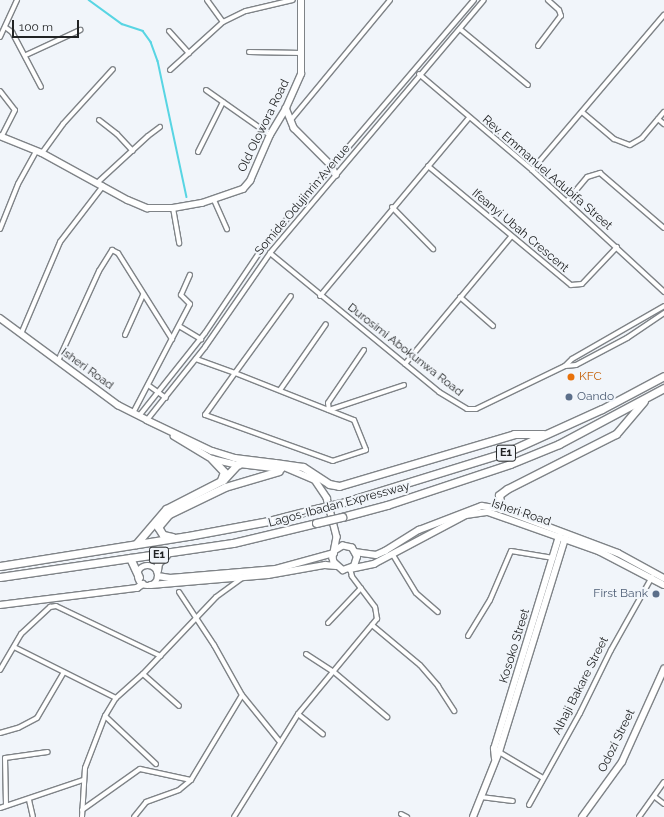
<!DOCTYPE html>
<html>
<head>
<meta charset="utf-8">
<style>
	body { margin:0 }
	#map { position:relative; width:664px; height:817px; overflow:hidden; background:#f1f5fa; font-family:Raleway,sans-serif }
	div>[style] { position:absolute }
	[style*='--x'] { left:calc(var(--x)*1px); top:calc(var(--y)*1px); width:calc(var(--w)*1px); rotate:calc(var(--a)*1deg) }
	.stream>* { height:1.5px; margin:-0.75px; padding:0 0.75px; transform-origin:0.75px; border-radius:0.75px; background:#58d5e3 }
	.roads { filter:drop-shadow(1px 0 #7f8387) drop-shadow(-1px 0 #7f8387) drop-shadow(0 1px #7f8387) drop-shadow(0 -1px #7f8387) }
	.street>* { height:4px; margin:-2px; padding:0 2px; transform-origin:2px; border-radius:2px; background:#fff }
	.secondary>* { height:5.5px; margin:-2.75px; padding:0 2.75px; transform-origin:2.75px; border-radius:2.75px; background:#fff }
	.secondary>.ring { margin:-2.75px; padding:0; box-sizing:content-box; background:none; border:5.5px solid #fff; border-radius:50% }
	.highway>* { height:7px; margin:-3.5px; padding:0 3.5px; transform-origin:3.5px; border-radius:3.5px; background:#fff }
	.bridges { filter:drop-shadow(1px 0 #7f8387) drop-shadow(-1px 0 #7f8387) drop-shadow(0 1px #7f8387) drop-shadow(0 -1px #7f8387) }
	.highway-bridge>* { height:7px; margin:-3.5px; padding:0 3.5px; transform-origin:3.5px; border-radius:3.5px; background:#fff }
	.dots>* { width:11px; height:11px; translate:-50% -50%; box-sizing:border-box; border:2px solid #f1f5fa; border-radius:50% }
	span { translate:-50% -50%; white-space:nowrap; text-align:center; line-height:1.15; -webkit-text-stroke:4px #f1f5fa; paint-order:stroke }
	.shield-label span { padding:1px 3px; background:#f1f5fa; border:1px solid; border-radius:3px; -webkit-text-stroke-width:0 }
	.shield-label { font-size:11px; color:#212324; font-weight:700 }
	.street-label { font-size:12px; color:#212324 }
	.food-label { font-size:12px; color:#c56008 }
	.left { translate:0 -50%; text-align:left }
	.service-label { font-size:12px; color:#4e5e75 }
	.right { translate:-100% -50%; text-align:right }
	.scale { position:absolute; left:12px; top:20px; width:67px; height:18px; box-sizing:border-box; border:2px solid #212324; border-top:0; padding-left:5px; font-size:12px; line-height:14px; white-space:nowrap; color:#212324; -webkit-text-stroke:3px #f1f5fa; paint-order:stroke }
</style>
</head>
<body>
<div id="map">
	<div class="stream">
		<div style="--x:89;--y:0;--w:41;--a:36"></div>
		<div style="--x:122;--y:24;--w:22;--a:18"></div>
		<div style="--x:143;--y:31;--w:14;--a:54"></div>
		<div style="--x:151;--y:42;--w:20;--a:70"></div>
		<div style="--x:158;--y:61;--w:139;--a:78"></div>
	</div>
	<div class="roads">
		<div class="street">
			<div style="--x:207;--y:0;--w:27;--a:54"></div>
			<div style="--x:5;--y:27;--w:9;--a:36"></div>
			<div style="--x:12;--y:32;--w:62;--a:62.2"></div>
			<div style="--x:460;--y:29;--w:88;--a:39.5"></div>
			<div style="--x:169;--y:31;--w:30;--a:48"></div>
			<div style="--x:0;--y:37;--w:41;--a:-65.3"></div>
			<div style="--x:538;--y:46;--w:38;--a:-53"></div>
			<div style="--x:561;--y:16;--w:6;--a:-108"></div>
			<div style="--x:559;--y:10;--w:15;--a:-138"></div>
			<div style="--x:249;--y:52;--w:53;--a:1.1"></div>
			<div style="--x:26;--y:55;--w:60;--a:-24.8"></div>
			<div style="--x:170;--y:70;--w:72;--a:-42.2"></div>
			<div style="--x:223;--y:22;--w:25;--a:-26"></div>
			<div style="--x:246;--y:11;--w:48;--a:-13.2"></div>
			<div style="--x:419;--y:74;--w:148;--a:40.3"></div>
			<div style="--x:532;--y:170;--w:180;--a:42.7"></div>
			<div style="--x:206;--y:90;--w:78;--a:35.1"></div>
			<div style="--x:0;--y:91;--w:24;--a:52"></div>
			<div style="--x:15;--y:110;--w:29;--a:117"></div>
			<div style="--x:582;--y:112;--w:42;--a:40.2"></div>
			<div style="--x:614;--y:139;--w:17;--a:21"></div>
			<div style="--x:630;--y:145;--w:14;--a:-30"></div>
			<div style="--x:642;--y:138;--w:34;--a:-50"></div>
			<div style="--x:658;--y:119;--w:8;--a:40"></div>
			<div style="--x:99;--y:120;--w:23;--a:38"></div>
			<div style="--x:117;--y:134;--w:23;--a:47"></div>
			<div style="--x:290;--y:121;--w:157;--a:-50.4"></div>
			<div style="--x:198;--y:152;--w:56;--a:-63.4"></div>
			<div style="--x:42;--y:153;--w:36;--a:-54"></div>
			<div style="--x:63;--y:124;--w:74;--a:-47.7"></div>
			<div style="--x:428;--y:166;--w:186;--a:39.8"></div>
			<div style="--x:571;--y:285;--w:11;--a:-5"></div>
			<div style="--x:582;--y:284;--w:51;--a:-46.6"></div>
			<div style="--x:532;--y:170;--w:204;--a:-49.6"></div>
			<div style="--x:97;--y:183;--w:69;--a:-42.7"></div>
			<div style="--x:148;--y:136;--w:15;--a:-37"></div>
			<div style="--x:214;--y:200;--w:32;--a:66"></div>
			<div style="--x:567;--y:201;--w:31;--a:-50"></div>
			<div style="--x:587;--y:177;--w:14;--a:-17"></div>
			<div style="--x:600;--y:173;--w:84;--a:40.7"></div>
			<div style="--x:392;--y:207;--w:59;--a:45.7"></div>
			<div style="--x:173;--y:208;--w:36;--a:80"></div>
			<div style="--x:0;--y:229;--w:48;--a:-68.2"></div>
			<div style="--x:18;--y:184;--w:38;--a:-61"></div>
			<div style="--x:270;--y:253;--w:219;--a:39.4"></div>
			<div style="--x:439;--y:392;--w:33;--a:31"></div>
			<div style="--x:467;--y:409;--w:9;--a:0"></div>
			<div style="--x:476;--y:409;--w:99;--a:-25.8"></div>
			<div style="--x:565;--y:366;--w:10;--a:-45"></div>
			<div style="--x:572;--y:359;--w:106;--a:-29.9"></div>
			<div style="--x:320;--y:296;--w:231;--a:-50.1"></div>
			<div style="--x:460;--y:297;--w:44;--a:41.3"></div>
			<div style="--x:179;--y:326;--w:26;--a:31"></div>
			<div style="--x:21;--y:334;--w:100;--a:-67"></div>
			<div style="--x:60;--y:242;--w:71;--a:-52.5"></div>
			<div style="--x:125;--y:335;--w:44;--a:-65.8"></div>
			<div style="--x:364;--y:350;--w:64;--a:124.2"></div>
			<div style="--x:328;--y:403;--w:7;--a:82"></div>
			<div style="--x:329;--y:410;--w:79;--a:-18.4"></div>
			<div style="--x:196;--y:359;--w:41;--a:19.7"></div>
			<div style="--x:235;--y:373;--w:128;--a:21.6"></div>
			<div style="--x:354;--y:420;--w:32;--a:68"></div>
			<div style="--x:366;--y:450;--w:35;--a:162"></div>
			<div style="--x:333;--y:461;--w:136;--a:-160.2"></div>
			<div style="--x:205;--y:415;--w:52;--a:-54.5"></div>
			<div style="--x:235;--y:373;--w:95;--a:-54"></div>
			<div style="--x:58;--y:361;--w:99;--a:-65.5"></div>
			<div style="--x:99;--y:271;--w:25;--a:-58"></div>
			<div style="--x:112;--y:250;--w:7;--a:27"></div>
			<div style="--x:118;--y:253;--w:102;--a:57.9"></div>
			<div style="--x:405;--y:364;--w:165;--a:-50.2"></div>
			<div style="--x:565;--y:366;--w:11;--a:-5"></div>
			<div style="--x:576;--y:365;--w:58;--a:-27.9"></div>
			<div style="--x:627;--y:338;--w:45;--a:-34"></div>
			<div style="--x:148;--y:385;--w:22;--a:36"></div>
			<div style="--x:280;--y:390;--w:80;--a:-55.1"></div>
			<div style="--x:133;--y:413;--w:123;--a:-62.4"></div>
			<div style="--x:190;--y:304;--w:13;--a:-135"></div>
			<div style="--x:181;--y:295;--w:22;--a:-66"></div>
			<div style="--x:139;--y:416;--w:106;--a:-51.5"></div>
			<div style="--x:205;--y:333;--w:104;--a:-56"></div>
			<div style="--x:263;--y:247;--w:325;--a:-49.5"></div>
			<div style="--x:147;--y:420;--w:93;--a:-51.5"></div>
			<div style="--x:205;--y:347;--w:114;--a:-55.3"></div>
			<div style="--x:270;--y:253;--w:331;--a:-49.8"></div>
			<div style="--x:393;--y:555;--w:44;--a:58.8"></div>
			<div style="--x:416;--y:593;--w:29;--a:41"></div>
			<div style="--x:179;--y:592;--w:64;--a:56.6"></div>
			<div style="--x:214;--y:645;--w:57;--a:60.8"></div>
			<div style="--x:242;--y:695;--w:60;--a:51"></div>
			<div style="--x:328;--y:623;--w:48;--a:-46.7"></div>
			<div style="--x:372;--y:625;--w:62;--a:39.8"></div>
			<div style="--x:420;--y:665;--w:28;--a:49"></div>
			<div style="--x:438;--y:686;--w:30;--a:57"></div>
			<div style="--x:468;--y:636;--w:42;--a:-58.6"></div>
			<div style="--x:490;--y:600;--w:53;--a:-66.8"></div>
			<div style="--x:511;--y:551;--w:43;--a:9.5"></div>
			<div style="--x:14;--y:647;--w:114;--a:26.6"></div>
			<div style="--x:306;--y:654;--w:33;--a:33"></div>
			<div style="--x:334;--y:672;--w:70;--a:40.3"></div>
			<div style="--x:0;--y:670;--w:42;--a:-59.7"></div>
			<div style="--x:21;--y:634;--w:40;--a:-43"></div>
			<div style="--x:50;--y:607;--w:6;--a:-9"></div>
			<div style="--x:56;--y:606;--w:116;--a:25.5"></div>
			<div style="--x:143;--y:674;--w:48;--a:41.6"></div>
			<div style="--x:298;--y:714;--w:32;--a:39"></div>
			<div style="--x:105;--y:716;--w:70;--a:43.3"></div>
			<div style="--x:0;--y:733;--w:19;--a:-16"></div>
			<div style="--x:18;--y:728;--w:21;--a:-28"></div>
			<div style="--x:37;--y:718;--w:53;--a:-59.6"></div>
			<div style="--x:499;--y:752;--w:51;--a:30.6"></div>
			<div style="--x:481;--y:797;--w:32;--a:7"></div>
			<div style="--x:655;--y:797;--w:11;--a:38"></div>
			<div style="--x:29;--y:800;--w:17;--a:77"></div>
			<div style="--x:6;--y:805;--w:47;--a:-91.2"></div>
			<div style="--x:5;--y:758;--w:43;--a:-7.9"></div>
			<div style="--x:529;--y:805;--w:105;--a:-61"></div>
			<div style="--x:580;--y:713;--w:70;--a:-63.8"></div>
			<div style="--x:611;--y:650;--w:84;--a:-60.7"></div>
			<div style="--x:0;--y:808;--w:88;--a:-18.6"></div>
			<div style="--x:82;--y:810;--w:71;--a:-35.3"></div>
			<div style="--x:140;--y:769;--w:52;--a:12.2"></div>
			<div style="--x:401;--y:814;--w:7;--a:27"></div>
			<div style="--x:82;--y:817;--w:49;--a:-86.5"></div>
			<div style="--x:85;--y:768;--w:56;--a:-69"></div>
			<div style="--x:105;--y:716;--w:21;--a:-59"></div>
			<div style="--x:116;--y:698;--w:36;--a:-42"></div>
			<div style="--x:143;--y:674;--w:106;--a:-46.5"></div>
			<div style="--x:216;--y:597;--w:32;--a:-36"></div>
			<div style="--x:134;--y:817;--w:19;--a:-51"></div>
			<div style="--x:146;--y:802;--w:35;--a:-20"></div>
			<div style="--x:179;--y:790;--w:16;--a:-40"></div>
			<div style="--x:191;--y:780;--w:99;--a:-59"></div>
			<div style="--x:234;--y:817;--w:121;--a:-58.1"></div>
			<div style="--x:298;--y:714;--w:124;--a:-50.3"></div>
			<div style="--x:377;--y:619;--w:12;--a:-99"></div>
			<div style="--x:375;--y:607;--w:39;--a:-127"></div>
			<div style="--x:352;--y:576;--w:7;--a:-106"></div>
			<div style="--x:639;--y:817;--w:43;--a:-54.5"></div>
		</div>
		<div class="secondary">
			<div style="--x:286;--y:108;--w:22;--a:68"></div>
			<div style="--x:294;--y:128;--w:52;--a:45"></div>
			<div style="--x:331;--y:165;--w:11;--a:63"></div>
			<div style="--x:0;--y:136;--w:45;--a:22"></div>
			<div style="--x:42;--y:153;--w:98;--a:28.7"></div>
			<div style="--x:128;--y:200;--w:21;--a:23"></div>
			<div style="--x:147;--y:208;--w:26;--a:0"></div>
			<div style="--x:173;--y:208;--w:29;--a:-10"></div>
			<div style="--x:202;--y:203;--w:43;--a:-18.9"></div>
			<div style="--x:243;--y:189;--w:11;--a:-49"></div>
			<div style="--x:250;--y:181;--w:50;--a:-66.5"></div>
			<div style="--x:270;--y:135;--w:31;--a:-59"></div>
			<div style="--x:286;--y:108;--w:37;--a:-66"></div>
			<div style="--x:301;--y:74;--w:74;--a:-90"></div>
			<div style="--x:0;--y:318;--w:147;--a:36.4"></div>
			<div style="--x:118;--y:405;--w:33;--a:27"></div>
			<div style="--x:147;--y:420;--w:72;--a:25.5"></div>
			<div style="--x:212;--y:451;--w:24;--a:17"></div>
			<div style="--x:235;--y:458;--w:40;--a:7.1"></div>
			<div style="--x:275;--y:463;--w:43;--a:23"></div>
			<div style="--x:315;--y:480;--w:22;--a:56"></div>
			<div style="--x:327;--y:498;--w:40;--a:75.6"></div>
			<div style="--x:337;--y:537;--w:21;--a:101"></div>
			<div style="--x:333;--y:558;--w:4;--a:76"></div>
			<div style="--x:334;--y:562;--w:12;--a:42"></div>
			<div style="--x:343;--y:570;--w:12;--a:-20"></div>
			<div style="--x:354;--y:566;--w:9;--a:-72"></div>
			<div style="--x:357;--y:557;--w:10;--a:-119"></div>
			<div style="--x:352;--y:548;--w:9;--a:-167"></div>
			<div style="--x:343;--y:546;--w:9;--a:148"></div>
			<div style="--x:174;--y:436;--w:44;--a:31.2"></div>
			<div style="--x:212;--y:459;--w:28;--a:13"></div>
			<div style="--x:355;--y:552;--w:21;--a:8"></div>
			<div style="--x:376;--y:555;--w:10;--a:-24"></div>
			<div style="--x:385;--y:551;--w:40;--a:-32"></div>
			<div style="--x:419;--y:530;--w:67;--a:-20.9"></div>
			<div style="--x:482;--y:506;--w:19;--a:9"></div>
			<div style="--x:501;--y:509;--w:125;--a:20.6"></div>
			<div style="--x:618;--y:553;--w:52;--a:28.5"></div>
			<div class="ring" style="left:138px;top:566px;width:14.5px;height:14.5px"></div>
			<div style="--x:350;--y:569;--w:25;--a:-12"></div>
			<div style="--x:374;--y:564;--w:104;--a:-28"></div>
			<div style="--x:466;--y:515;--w:22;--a:-8"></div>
			<div style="--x:488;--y:512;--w:118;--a:19.4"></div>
			<div style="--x:599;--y:551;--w:73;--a:27.6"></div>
			<div style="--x:158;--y:576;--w:12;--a:9"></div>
			<div style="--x:170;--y:578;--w:106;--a:-4.9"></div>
			<div style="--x:276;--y:569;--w:60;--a:-15.4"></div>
			<div style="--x:151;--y:585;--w:117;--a:-4.9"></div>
			<div style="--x:268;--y:575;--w:58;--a:-10"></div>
			<div style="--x:325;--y:565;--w:11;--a:5"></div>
			<div style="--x:0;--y:605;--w:138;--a:-7.1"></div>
			<div style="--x:137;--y:588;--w:7;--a:-34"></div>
			<div style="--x:495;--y:759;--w:10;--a:-96"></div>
			<div style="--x:494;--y:749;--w:222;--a:-73"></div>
			<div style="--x:473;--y:817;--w:70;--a:-68.2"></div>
			<div style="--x:499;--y:752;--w:223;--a:-72.8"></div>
			<div style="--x:582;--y:817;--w:68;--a:-54"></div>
			<div style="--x:622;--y:762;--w:102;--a:-65.7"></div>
		</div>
		<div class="highway">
			<div style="--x:212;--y:459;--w:18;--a:47"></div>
			<div style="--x:224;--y:472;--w:9;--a:111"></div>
			<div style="--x:275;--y:463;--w:28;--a:8"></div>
			<div style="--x:303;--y:467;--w:31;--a:33"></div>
			<div style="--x:329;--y:484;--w:10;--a:11"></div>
			<div style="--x:339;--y:486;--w:183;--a:-16.5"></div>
			<div style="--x:514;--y:434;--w:29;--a:0"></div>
			<div style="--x:338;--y:504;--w:177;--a:-17.1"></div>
			<div style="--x:507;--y:452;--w:104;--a:-24.4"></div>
			<div style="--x:602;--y:409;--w:70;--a:-28"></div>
			<div style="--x:501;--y:509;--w:14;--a:-98"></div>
			<div style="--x:499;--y:495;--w:10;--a:-37"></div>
			<div style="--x:507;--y:489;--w:122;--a:-26.8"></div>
			<div style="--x:616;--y:434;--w:43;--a:-49.7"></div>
			<div style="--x:342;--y:517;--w:47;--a:-14.9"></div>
			<div style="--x:387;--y:505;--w:130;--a:-18.4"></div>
			<div style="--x:510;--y:464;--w:53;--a:-22.2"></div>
			<div style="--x:559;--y:444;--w:119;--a:-28.1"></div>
			<div style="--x:172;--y:537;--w:9;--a:-167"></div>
			<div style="--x:163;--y:535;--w:9;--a:-122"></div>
			<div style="--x:158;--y:527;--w:17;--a:-50"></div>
			<div style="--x:169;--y:514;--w:62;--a:-25.7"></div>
			<div style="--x:225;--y:487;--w:56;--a:-16.5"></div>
			<div style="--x:136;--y:544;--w:46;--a:-49.4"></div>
			<div style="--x:166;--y:509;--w:64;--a:-27"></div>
			<div style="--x:223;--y:480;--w:23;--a:-47"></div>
			<div style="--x:239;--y:463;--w:42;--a:6.8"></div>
			<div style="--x:130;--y:558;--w:21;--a:65"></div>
			<div style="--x:0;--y:566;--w:190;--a:-9.1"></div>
			<div style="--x:188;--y:536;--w:82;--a:-10.5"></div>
			<div style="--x:269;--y:521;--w:43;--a:-14.7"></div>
			<div style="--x:157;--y:570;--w:7;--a:-82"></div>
			<div style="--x:158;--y:563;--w:11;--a:-45"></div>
			<div style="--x:0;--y:577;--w:235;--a:-8.3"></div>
			<div style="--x:233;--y:543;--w:85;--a:-13.5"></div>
		</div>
	</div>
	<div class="bridges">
		<div class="highway-bridge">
			<div style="--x:311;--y:510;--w:28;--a:-13"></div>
			<div style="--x:316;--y:523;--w:27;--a:-13"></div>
		</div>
	</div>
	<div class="dots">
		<div style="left:571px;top:377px;background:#e8710a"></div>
		<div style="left:569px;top:397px;background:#5c6f8a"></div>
		<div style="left:656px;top:594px;background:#5c6f8a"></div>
	</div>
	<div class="shield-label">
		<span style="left:506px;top:453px">E1</span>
		<span style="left:159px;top:555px">E1</span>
	</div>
	<div class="street-label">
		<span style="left:264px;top:126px;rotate:-64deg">Old Olowora Road</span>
		<span style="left:547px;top:173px;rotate:41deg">Rev. Emmanuel Adubifa Street</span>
		<span style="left:303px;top:200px;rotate:-50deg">Somide Odujinrin Avenue</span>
		<span style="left:520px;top:231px;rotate:40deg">Ifeanyi Ubah Crescent</span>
		<span style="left:405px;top:350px;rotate:38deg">Durosimi Abokunwa Road</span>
		<span style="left:87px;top:369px;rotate:36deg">Isheri Road</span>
		<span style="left:339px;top:505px;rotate:-15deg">Lagos-Ibadan Expressway</span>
		<span style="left:521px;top:513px;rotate:18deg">Isheri Road</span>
		<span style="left:515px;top:646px;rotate:-73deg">Kosoko Street</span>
		<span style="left:581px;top:686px;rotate:-63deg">Alhaji Bakare Street</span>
		<span style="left:617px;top:741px;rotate:-64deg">Odozi Street</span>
	</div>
	<div class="food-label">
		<span class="left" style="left:579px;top:377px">KFC</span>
	</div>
	<div class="service-label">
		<span class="left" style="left:577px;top:397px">Oando</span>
		<span class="right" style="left:648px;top:594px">First Bank</span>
	</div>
	<div class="scale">100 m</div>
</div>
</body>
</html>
